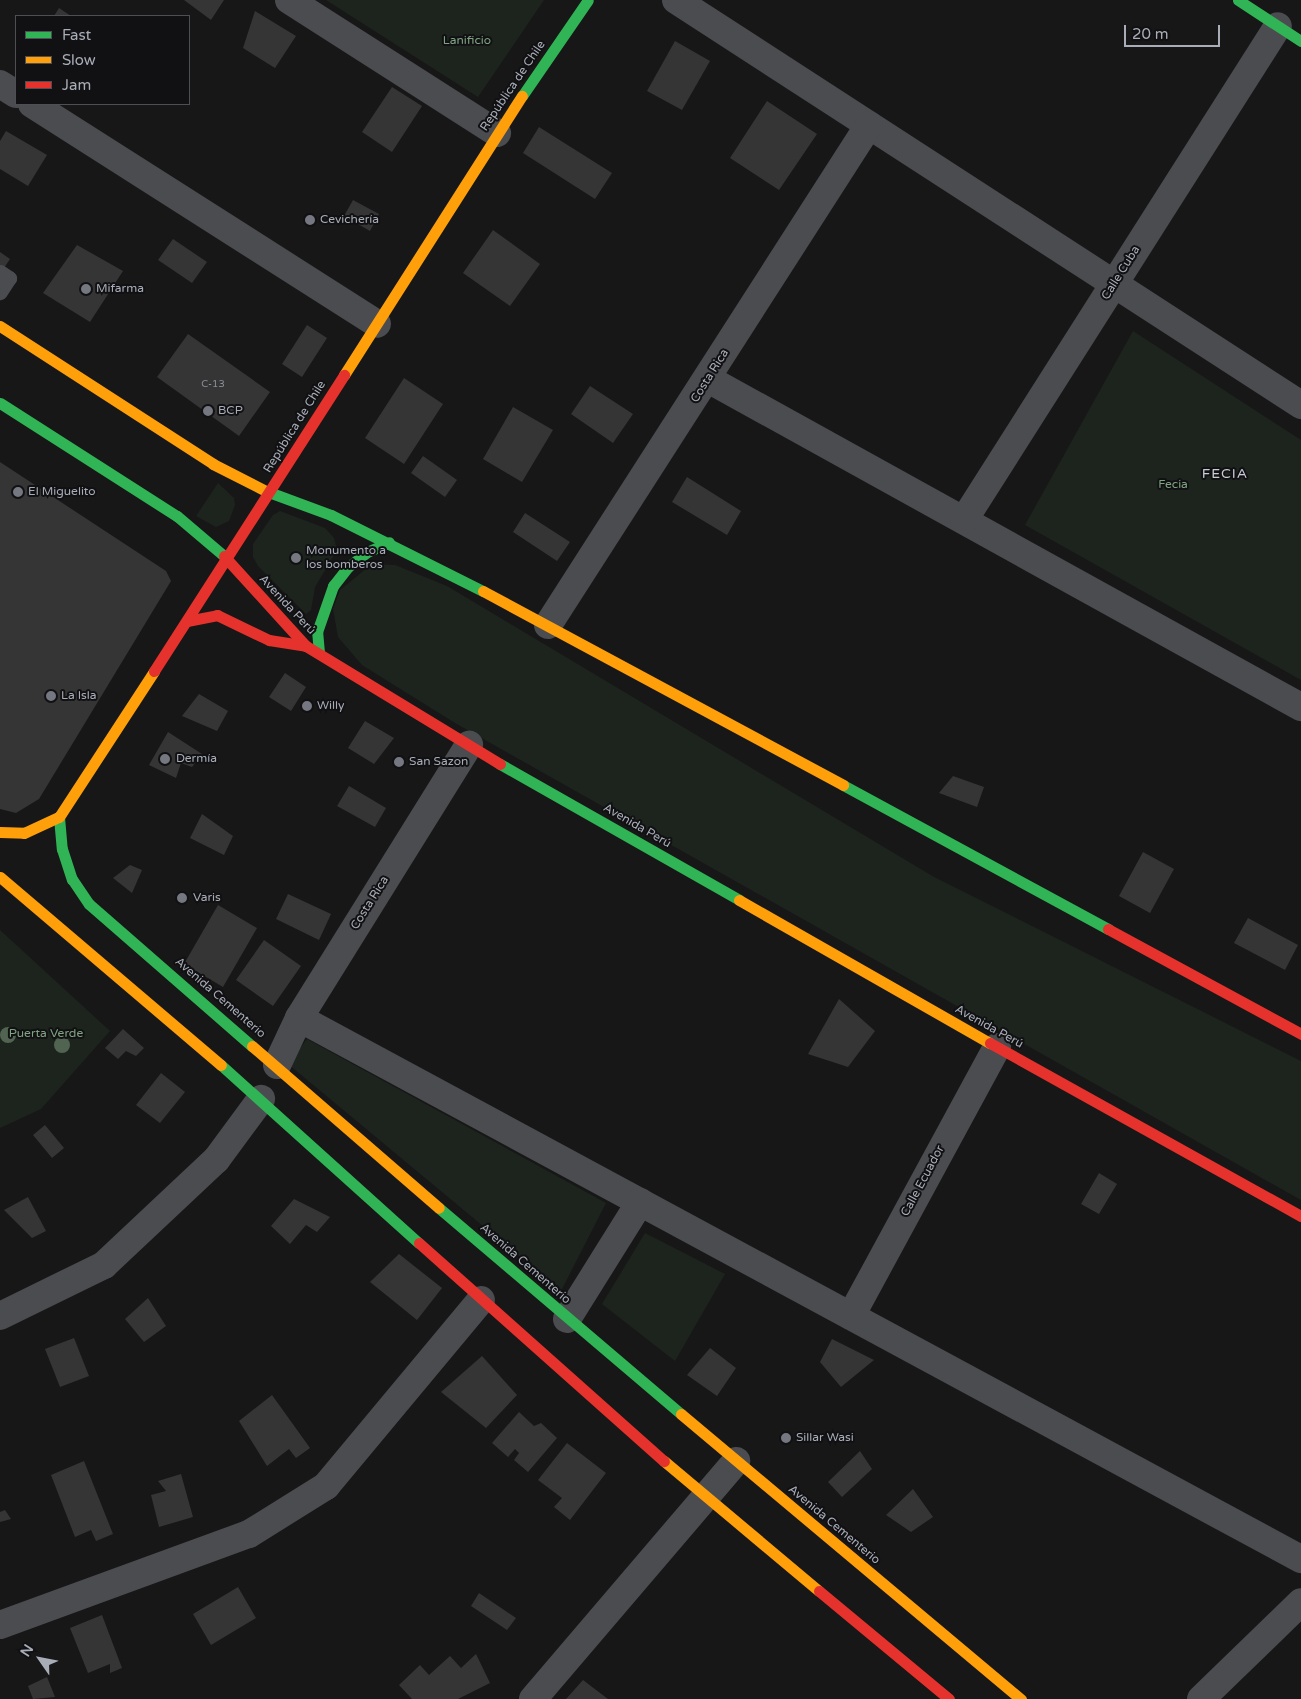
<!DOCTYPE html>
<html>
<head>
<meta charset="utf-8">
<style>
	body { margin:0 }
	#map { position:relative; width:1301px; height:1699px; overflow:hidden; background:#171717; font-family:"Varela Round",sans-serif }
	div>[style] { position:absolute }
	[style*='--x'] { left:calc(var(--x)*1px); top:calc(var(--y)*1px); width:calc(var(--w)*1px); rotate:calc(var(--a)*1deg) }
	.green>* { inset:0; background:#1d241e }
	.building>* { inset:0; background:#353536 }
	.lane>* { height:15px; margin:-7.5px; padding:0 7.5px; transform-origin:7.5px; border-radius:7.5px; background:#4b4c50 }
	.street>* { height:28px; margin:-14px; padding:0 14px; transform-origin:14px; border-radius:14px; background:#4b4c50 }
	.fast>* { height:11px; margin:-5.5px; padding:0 5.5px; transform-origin:5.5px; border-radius:5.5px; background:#30b455 }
	.slow>* { height:11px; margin:-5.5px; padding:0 5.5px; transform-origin:5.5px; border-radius:5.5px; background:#ff9f0a }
	.jam>* { height:11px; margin:-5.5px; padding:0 5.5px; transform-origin:5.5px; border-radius:5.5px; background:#e5322d }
	.trees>* { width:16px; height:16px; margin:-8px; border-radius:50%; background:#506451 }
	.dots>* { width:14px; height:14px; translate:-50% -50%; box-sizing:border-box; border:2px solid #111113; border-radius:50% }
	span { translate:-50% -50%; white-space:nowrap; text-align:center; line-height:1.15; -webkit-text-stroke:4px #111113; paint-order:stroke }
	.number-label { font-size:10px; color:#8b8f98 }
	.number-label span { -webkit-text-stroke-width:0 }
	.park-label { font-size:12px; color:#7fa381 }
	.street-label { font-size:12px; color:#a8adb8 }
	.poi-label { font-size:12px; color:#a8adb8 }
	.left { translate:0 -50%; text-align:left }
	.neighbourhood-label { font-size:14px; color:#c9ccd4; letter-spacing:1px }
	.legend { position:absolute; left:15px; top:15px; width:175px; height:90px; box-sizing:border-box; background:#111113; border:1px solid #4d4f55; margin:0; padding:6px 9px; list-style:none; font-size:15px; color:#a8adb8 }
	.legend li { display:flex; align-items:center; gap:10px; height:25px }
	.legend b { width:25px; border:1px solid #4d4f55 }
	.north { position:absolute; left:15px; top:1634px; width:50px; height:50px; -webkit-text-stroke:4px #111113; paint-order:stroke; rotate:303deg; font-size:14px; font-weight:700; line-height:20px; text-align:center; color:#a8adb8 }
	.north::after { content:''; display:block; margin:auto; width:18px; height:22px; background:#a8adb8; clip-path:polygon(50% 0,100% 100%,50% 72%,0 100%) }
	.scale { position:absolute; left:1124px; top:25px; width:96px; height:22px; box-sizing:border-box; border:2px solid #a8adb8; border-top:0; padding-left:6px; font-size:15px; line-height:18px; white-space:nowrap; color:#a8adb8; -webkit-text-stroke:4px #111113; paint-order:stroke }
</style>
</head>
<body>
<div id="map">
	<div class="green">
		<div style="clip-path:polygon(326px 0,544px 0,478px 97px)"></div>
		<div style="clip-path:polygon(1133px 331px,1301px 440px,1301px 680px,1025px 525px)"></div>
		<div style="clip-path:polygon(218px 483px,234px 498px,235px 505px,229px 521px,216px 527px,196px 516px)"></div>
		<div style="clip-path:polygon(280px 511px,325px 528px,334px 538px,337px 550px,315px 587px,311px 610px,306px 614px,258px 566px,253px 557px,253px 544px,273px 515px)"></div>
		<div style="clip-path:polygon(372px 564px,395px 565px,447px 586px,934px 877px,1301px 1061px,1301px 1200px,455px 723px,362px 665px,338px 637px,333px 609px,340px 590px)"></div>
		<div style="clip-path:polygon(0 930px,110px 1031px,41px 1109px,0 1128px)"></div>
		<div style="clip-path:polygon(307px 1039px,606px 1203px,561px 1291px,288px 1064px)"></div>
		<div style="clip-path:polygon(645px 1233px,725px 1274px,675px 1361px,602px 1304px)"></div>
	</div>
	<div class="building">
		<div style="clip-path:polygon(184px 0,224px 0,211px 20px)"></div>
		<div style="clip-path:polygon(59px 8px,71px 16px,54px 16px)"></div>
		<div style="clip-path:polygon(255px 11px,296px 36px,275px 68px,243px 48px)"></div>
		<div style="clip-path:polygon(675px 41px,710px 61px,682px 110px,647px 91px)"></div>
		<div style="clip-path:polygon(392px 87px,422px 106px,392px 152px,362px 132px)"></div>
		<div style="clip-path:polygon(767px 101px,817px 134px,779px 190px,730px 158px)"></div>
		<div style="clip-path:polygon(539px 127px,612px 173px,595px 199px,523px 153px)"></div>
		<div style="clip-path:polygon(6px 131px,47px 155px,28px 186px,0 169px,0 141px)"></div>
		<div style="clip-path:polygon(353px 200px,379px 214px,370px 231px,344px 216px)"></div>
		<div style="clip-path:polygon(493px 230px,540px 264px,510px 306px,463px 273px)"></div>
		<div style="clip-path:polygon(173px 239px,207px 262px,192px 283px,158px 260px)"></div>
		<div style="clip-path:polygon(77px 245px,123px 271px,90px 322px,43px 293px)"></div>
		<div style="clip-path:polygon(0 252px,10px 259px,0 274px)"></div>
		<div style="clip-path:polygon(307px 325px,327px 338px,302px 377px,282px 364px)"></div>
		<div style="clip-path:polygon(188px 334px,270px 392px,239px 436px,157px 377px)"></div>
		<div style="clip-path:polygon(404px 378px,443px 404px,404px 464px,365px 438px)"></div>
		<div style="clip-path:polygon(590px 386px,633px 414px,613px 443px,571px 414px)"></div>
		<div style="clip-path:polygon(513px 407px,553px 430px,522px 482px,483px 459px)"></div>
		<div style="clip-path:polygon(423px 456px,457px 480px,445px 497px,411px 473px)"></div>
		<div style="clip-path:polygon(0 462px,166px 571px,171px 581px,39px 799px,16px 813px,0 809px)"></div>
		<div style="clip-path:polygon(687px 477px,741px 511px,727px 535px,672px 502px)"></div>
		<div style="clip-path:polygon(525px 513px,570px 542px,557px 561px,513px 532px)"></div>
		<div style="clip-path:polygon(285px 673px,306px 687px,291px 711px,269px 697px)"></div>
		<div style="clip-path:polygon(199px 694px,228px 711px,217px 731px,182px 716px)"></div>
		<div style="clip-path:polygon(365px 721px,394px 738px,374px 764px,348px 748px)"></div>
		<div style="clip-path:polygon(168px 732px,202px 754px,192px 767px,181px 763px,176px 778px,149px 765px)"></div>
		<div style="clip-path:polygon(953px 776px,984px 787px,977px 807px,939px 793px)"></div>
		<div style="clip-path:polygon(349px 786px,386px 808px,375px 827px,337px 806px)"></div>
		<div style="clip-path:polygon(202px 814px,233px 836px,224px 855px,190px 838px)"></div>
		<div style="clip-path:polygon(1143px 852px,1174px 869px,1150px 913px,1119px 896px)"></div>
		<div style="clip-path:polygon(130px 865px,142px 870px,132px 893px,113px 878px)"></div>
		<div style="clip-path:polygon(288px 894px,331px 914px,319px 940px,276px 919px)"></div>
		<div style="clip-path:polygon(218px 905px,257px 928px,223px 987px,184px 964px)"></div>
		<div style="clip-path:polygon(1248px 918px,1298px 945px,1285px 970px,1234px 943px)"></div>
		<div style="clip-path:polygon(264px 940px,301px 966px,273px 1006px,236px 980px)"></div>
		<div style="clip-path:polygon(839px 999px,875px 1031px,848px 1067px,808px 1054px)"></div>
		<div style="clip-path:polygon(123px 1029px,144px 1048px,136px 1056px,126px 1051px,118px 1059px,105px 1048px)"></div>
		<div style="clip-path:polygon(161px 1073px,185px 1092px,160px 1123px,136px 1105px)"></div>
		<div style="clip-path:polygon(45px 1125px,64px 1148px,52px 1158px,33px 1135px)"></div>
		<div style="clip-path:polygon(1099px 1173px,1117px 1184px,1099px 1214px,1081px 1204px)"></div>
		<div style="clip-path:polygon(28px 1197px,46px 1231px,32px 1238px,4px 1210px)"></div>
		<div style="clip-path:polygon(294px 1199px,330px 1217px,317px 1232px,306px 1225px,290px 1244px,271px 1226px)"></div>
		<div style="clip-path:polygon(399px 1254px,442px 1288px,417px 1320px,370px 1282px)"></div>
		<div style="clip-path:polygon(148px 1298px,166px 1326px,144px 1342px,125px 1319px)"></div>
		<div style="clip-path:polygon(74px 1338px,89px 1376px,60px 1387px,45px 1349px)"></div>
		<div style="clip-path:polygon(832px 1339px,874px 1360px,841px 1387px,820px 1362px)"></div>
		<div style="clip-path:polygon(710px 1348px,736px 1368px,717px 1396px,687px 1375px)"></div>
		<div style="clip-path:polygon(482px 1356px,517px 1395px,486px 1428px,441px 1392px)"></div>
		<div style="clip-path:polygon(272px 1395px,310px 1448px,296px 1458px,289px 1449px,267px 1466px,239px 1421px)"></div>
		<div style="clip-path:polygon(519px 1412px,534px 1426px,541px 1423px,557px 1438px,528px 1472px,514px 1460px,519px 1453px,515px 1449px,508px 1457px,492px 1443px)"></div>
		<div style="clip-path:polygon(567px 1443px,606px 1473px,570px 1520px,554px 1507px,562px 1498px,538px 1480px)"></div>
		<div style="clip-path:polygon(860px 1451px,872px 1469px,842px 1497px,828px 1482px)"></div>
		<div style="clip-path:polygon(84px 1461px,113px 1534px,96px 1541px,91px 1530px,75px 1537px,51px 1475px)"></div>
		<div style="clip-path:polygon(181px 1474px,193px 1517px,159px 1527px,151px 1495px,166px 1491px,158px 1481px)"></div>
		<div style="clip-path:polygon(913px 1489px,933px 1517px,911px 1532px,886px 1515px)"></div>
		<div style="clip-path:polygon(5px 1510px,11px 1519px,0 1522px,0 1512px)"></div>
		<div style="clip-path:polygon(238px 1587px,256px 1618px,211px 1645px,193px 1614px)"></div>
		<div style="clip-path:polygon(479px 1593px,516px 1618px,507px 1630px,471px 1606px)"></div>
		<div style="clip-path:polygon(102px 1615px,122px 1668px,110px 1673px,110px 1664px,88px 1673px,70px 1628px)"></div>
		<div style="clip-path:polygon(476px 1654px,490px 1683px,458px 1699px,412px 1699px,399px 1685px,420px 1665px,429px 1675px,450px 1656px,461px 1668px)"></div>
		<div style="clip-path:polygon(47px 1677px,55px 1697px,33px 1699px,28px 1686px)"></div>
		<div style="clip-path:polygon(583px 1680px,608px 1699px,566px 1699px)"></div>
	</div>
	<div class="lane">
		<div style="--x:0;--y:272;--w:11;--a:34"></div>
		<div style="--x:9;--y:278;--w:17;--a:123"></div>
	</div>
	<div class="street">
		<div style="--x:289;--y:0;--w:247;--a:32.6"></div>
		<div style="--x:676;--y:0;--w:745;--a:32.94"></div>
		<div style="--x:0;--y:84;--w:19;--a:32"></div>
		<div style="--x:32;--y:104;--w:409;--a:32.5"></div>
		<div style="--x:708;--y:379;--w:678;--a:28.95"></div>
		<div style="--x:964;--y:520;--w:585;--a:-57.56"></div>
		<div style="--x:548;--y:625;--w:594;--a:-57.3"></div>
		<div style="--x:299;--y:1018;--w:1139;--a:28.37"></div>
		<div style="--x:277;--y:1065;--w:52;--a:-64.9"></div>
		<div style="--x:299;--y:1018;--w:322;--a:-58.1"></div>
		<div style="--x:0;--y:1316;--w:116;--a:-26.1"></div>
		<div style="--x:104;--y:1265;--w:154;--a:-43.2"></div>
		<div style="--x:216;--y:1160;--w:76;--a:-53.6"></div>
		<div style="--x:851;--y:1316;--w:306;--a:-61.5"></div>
		<div style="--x:567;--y:1319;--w:138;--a:-58"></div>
		<div style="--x:0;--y:1625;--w:265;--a:-20.1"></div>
		<div style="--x:249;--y:1534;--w:91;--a:-31.9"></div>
		<div style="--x:326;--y:1486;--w:242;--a:-50.2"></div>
		<div style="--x:533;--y:1699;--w:313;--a:-49.5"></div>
		<div style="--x:1201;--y:1699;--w:139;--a:-44.1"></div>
	</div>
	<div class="fast">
		<div style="--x:1238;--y:0;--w:75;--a:33.1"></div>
		<div style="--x:522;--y:96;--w:116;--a:-55.5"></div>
		<div style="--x:0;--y:403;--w:210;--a:32.6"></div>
		<div style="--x:177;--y:516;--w:62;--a:40.4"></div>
		<div style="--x:266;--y:491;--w:69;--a:20.3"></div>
		<div style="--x:331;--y:515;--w:170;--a:26.6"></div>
		<div style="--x:319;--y:653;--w:21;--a:-95"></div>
		<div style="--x:317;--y:632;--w:49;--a:-70.8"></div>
		<div style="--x:333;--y:586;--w:24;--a:-52"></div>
		<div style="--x:348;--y:567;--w:24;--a:-38"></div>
		<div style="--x:367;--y:552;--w:24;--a:-24"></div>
		<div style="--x:500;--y:764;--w:275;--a:29.6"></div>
		<div style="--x:843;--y:785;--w:302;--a:28.5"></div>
		<div style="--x:59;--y:817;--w:32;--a:85"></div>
		<div style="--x:62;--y:849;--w:32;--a:72"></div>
		<div style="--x:72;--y:879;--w:30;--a:56"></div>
		<div style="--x:89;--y:904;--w:216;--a:41.1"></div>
		<div style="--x:221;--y:1065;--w:266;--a:42"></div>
		<div style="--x:439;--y:1208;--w:318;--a:40.4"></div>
	</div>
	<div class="slow">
		<div style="--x:0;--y:326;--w:254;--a:32.9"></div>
		<div style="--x:213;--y:464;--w:59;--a:27"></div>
		<div style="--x:344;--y:375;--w:331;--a:-57.5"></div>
		<div style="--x:483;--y:591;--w:409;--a:28.3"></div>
		<div style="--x:0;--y:832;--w:24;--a:2"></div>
		<div style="--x:24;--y:833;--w:38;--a:-25"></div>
		<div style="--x:59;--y:817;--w:174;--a:-56.9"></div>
		<div style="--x:0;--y:877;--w:290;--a:40.4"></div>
		<div style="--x:739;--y:900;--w:289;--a:29.7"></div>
		<div style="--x:252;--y:1046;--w:247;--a:40.9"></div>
		<div style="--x:681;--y:1414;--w:444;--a:40"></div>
		<div style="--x:664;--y:1461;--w:202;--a:40"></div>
	</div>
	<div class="jam">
		<div style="--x:224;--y:556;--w:122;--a:47.7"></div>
		<div style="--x:306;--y:646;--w:227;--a:31.3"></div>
		<div style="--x:187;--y:621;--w:31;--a:-11"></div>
		<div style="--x:217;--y:615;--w:58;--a:25.7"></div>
		<div style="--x:269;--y:640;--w:37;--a:9"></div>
		<div style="--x:154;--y:671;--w:352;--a:-57.3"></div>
		<div style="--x:1108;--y:929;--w:220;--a:28.5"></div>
		<div style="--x:990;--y:1043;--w:356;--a:29.1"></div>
		<div style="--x:419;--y:1243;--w:328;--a:41.7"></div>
		<div style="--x:819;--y:1591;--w:169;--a:39.7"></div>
	</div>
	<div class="trees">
		<div style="left:8px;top:1035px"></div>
		<div style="left:62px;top:1045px"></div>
	</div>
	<div class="dots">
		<div style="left:310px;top:220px;background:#757880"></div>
		<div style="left:86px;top:289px;background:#757880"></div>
		<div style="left:208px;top:411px;background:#757880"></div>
		<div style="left:18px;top:492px;background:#757880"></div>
		<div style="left:296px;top:558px;background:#757880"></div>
		<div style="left:51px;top:696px;background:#757880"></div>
		<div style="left:307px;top:706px;background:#757880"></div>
		<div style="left:165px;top:759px;background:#757880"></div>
		<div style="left:399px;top:762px;background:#757880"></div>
		<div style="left:182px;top:898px;background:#757880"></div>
		<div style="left:786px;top:1438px;background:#757880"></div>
	</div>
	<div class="number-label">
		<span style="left:213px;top:385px">C-13</span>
	</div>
	<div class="park-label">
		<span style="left:467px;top:41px">Lanificio</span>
		<span style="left:1173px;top:485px">Fecia</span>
		<span style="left:46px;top:1034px">Puerta Verde</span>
	</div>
	<div class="street-label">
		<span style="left:513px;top:86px;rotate:-56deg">República de Chile</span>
		<span style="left:1121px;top:273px;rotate:-58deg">Calle Cuba</span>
		<span style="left:710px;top:376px;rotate:-58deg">Costa Rica</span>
		<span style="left:295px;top:427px;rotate:-58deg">República de Chile</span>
		<span style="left:287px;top:605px;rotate:47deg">Avenida Perú</span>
		<span style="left:637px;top:826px;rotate:30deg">Avenida Perú</span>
		<span style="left:370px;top:903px;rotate:-58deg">Costa Rica</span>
		<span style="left:220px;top:998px;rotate:41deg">Avenida Cementerio</span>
		<span style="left:989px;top:1027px;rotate:29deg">Avenida Perú</span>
		<span style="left:923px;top:1181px;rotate:-62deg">Calle Ecuador</span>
		<span style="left:525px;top:1264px;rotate:41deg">Avenida Cementerio</span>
		<span style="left:834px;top:1525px;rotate:40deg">Avenida Cementerio</span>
	</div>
	<div class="poi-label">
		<span class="left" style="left:320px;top:220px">Cevichería</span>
		<span class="left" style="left:96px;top:289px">Mifarma</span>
		<span class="left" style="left:218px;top:411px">BCP</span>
		<span class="left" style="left:28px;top:492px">El Miguelito</span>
		<span class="left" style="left:306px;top:558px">Monumento a<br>los bomberos</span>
		<span class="left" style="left:61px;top:696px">La Isla</span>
		<span class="left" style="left:317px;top:706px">Willy</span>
		<span class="left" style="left:176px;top:759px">Dermía</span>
		<span class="left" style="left:409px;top:762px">San Sazon</span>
		<span class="left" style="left:193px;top:898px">Varis</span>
		<span class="left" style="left:796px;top:1438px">Sillar Wasi</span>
	</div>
	<div class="neighbourhood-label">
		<span style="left:1225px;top:474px">FECIA</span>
	</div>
	<ul class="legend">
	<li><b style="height:6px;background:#30b455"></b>Fast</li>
	<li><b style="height:6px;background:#ff9f0a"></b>Slow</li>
	<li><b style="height:6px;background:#e5322d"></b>Jam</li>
	</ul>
	<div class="north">N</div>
	<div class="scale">20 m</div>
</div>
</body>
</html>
